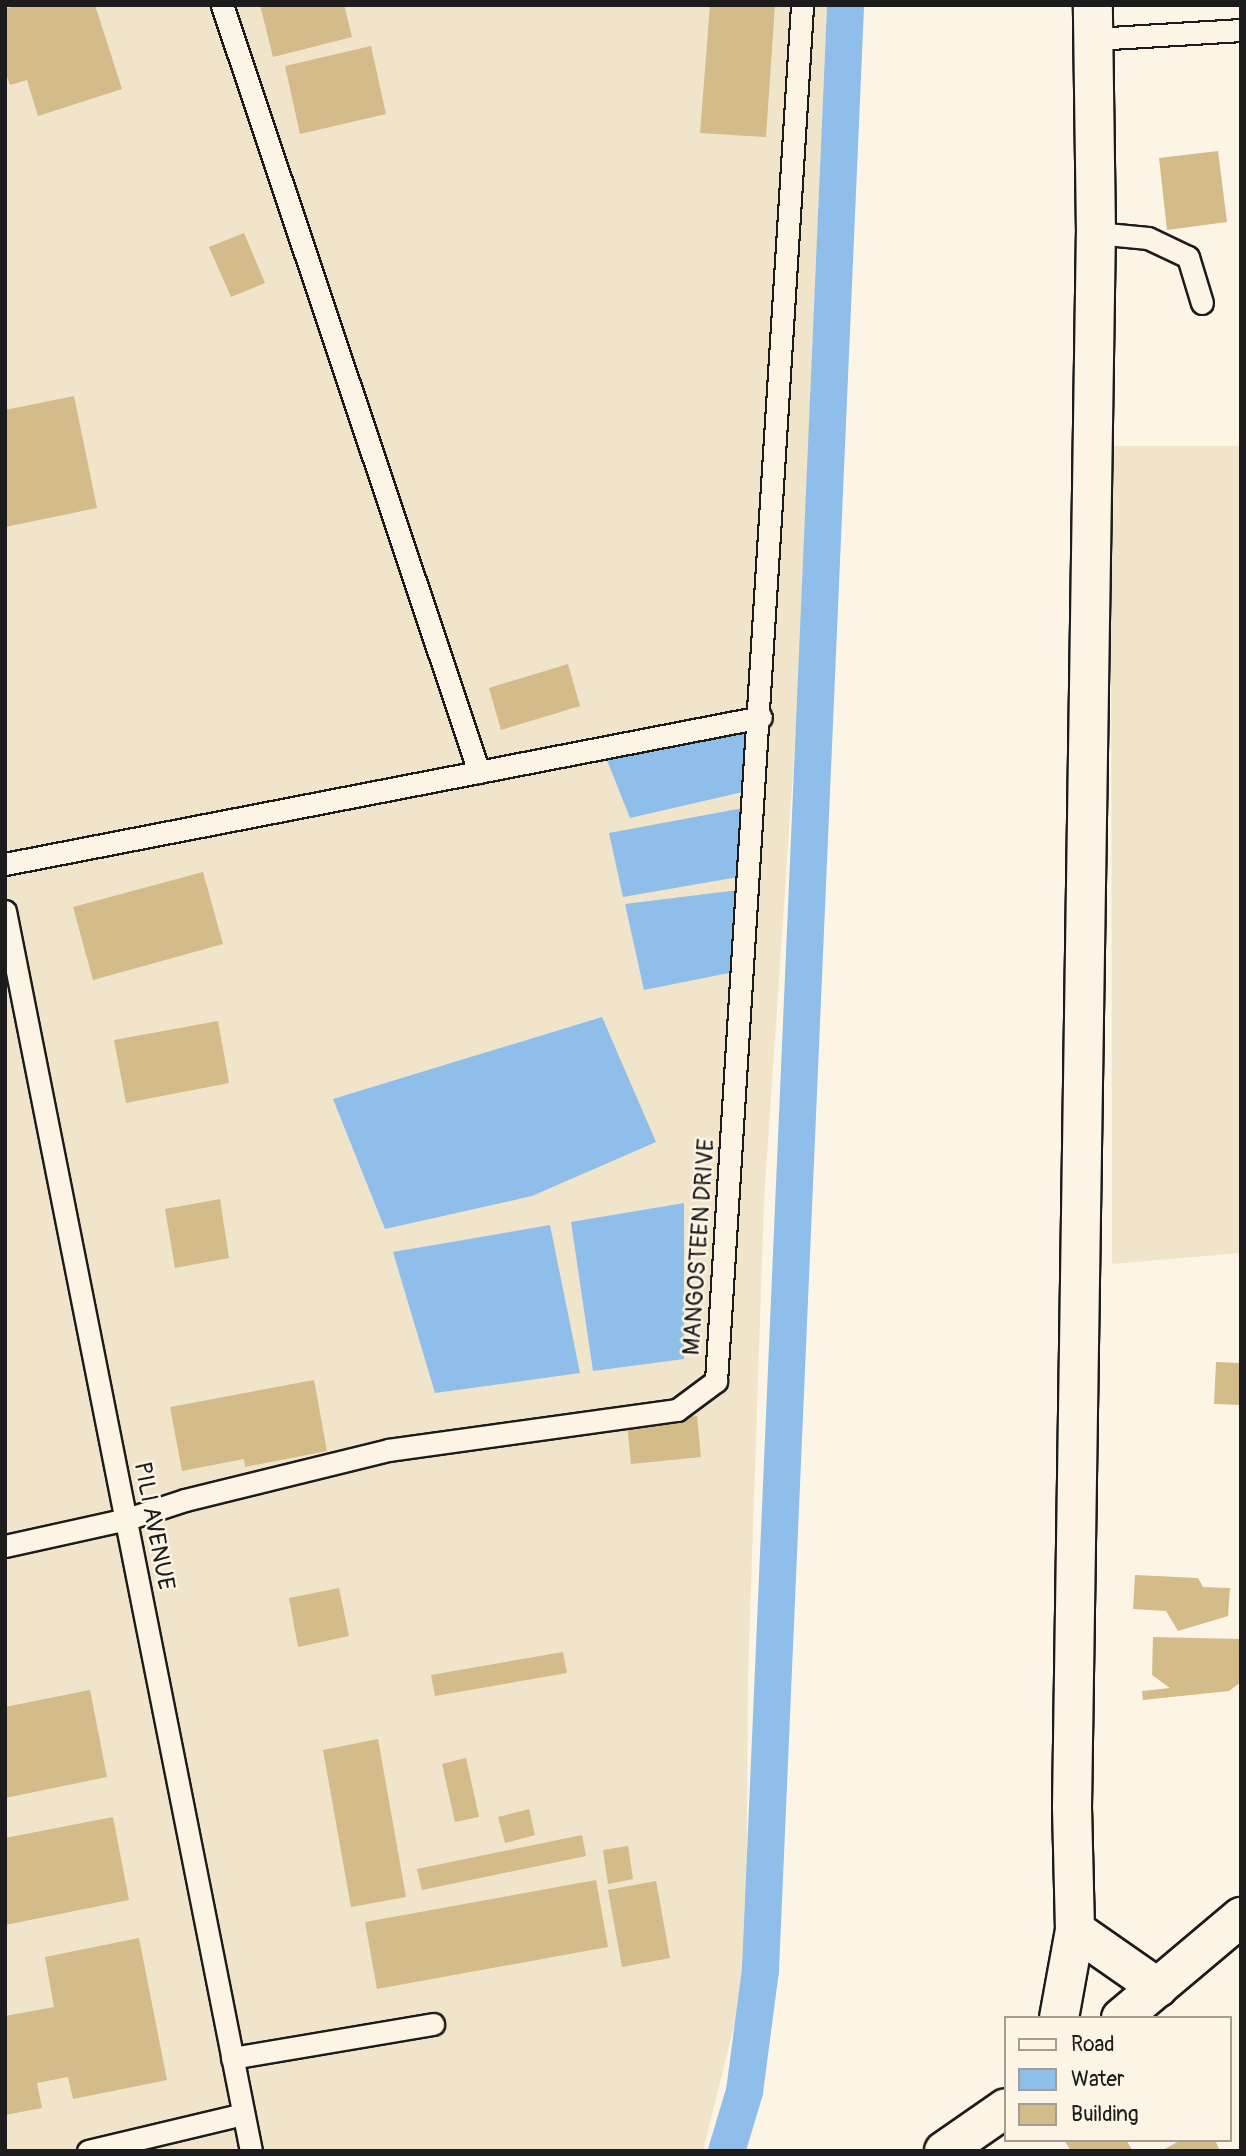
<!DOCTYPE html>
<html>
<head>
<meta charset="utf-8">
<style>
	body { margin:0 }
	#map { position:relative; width:1246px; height:2156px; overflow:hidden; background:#fcf5e5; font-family:Pangolin,sans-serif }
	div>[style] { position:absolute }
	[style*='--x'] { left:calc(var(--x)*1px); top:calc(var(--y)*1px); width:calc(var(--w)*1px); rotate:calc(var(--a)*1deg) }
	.built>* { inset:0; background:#f0e4ca }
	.water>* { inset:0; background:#8ebee9 }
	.canal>* { height:37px; margin:-18.5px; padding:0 18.5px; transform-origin:18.5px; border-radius:18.5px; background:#8ebee9 }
	.building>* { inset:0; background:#d3bb8a }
	.roads { filter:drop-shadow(2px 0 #1c1c1c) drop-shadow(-2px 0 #1c1c1c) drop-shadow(0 2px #1c1c1c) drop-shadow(0 -2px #1c1c1c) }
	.service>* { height:21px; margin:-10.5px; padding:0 10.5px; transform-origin:10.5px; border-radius:10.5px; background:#fcf5e5 }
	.minor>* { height:38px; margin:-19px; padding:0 19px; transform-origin:19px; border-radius:19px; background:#fcf5e5 }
	.secondary>* { height:38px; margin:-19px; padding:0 19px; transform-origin:19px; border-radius:19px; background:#fcf5e5 }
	span { translate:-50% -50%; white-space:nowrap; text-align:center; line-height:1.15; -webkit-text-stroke:5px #fcf5e5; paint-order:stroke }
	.street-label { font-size:24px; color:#1c1c1c }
	.frame { position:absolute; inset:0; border:7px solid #1c1c1c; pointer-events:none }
	.legend { position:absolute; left:1004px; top:2016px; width:228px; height:126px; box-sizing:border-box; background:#fcf5e5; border:2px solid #a29e95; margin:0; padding:9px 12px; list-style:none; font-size:21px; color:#1c1c1c }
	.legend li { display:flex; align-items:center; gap:14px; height:35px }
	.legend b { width:35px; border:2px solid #a29e95 }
</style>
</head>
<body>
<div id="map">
	<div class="built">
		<div style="clip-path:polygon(5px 5px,827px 5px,797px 713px,764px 1200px,748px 1677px,746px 1978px,703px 2151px,5px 2151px)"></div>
		<div style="clip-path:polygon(1111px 446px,1241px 446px,1241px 1253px,1112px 1264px)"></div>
	</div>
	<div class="water">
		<div style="clip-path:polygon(753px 723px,747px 791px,630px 818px,605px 755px)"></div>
		<div style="clip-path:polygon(754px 806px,744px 876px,623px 897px,609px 833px)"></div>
		<div style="clip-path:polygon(739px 890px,739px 971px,644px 990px,625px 904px)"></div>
		<div style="clip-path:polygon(602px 1017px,656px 1142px,532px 1196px,385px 1229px,333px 1099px)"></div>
		<div style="clip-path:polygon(684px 1203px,684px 1359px,593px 1371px,571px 1222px)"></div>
		<div style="clip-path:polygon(550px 1225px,580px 1373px,435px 1393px,393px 1252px)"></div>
	</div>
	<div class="canal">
		<div style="--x:726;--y:2151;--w:63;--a:-73.3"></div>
		<div style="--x:744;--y:2091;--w:123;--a:-82.5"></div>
		<div style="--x:760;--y:1969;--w:1966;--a:-87.52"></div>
	</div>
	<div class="building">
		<div style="clip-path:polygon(18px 5px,95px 5px,122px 89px,38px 116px,27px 80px,10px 85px,5px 71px,5px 9px)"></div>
		<div style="clip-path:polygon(260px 5px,344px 5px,352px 37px,273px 57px)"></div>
		<div style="clip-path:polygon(710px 5px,775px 5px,766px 137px,700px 133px)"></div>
		<div style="clip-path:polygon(371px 46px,386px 114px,300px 134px,285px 66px)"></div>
		<div style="clip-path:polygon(1218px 151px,1227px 222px,1167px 230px,1159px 158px)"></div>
		<div style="clip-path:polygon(244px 233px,265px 283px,231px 297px,209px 247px)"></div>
		<div style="clip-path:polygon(74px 396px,97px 508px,5px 527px,5px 410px)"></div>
		<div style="clip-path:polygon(568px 664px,580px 706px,501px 730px,489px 688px)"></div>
		<div style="clip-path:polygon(203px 872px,223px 944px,93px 980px,73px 907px)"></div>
		<div style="clip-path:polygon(218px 1021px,229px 1083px,126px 1103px,114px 1040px)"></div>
		<div style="clip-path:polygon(220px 1199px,229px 1258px,175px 1268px,165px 1209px)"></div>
		<div style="clip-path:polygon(1216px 1362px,1241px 1363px,1241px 1405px,1214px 1404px)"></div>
		<div style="clip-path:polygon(314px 1380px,327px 1451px,245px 1467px,244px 1459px,182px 1471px,170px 1407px)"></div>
		<div style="clip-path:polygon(697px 1416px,701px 1457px,631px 1464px,627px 1423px)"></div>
		<div style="clip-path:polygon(1135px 1575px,1198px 1578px,1203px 1587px,1230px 1588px,1228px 1616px,1178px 1631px,1166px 1611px,1133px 1609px)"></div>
		<div style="clip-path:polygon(339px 1588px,349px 1636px,298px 1647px,289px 1598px)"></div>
		<div style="clip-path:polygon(1153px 1637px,1241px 1639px,1241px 1682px,1229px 1691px,1143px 1700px,1142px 1691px,1170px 1688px,1152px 1675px)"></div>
		<div style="clip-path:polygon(563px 1652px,567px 1673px,435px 1696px,431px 1675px)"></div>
		<div style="clip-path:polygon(90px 1690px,107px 1777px,5px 1798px,5px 1707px)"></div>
		<div style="clip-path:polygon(378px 1739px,406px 1897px,351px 1907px,323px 1750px)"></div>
		<div style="clip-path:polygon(466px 1758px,479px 1817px,455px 1822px,442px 1764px)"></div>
		<div style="clip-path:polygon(529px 1809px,535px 1835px,505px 1843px,498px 1817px)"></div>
		<div style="clip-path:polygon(113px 1817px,129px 1900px,5px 1925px,5px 1838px)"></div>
		<div style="clip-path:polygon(582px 1835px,586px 1856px,422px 1890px,417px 1869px)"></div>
		<div style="clip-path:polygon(628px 1846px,633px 1879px,608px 1884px,603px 1850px)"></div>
		<div style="clip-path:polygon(596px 1880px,608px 1947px,377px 1989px,365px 1922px)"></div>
		<div style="clip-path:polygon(656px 1881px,670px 1958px,622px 1967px,608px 1890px)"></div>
		<div style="clip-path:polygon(139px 1938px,167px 2080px,73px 2099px,68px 2077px,37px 2083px,42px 2108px,5px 2115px,5px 2016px,54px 2007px,45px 1957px)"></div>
		<div style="clip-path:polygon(1064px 2140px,1126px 2140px,1133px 2151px,1071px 2151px)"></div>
		<div style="clip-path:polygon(1181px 2140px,1215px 2140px,1220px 2151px,1161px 2151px)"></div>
	</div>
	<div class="roads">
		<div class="service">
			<div style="--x:222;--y:5;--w:809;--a:71.48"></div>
			<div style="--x:1094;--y:39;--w:147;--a:-3.5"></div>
			<div style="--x:1096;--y:233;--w:52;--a:5.5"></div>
			<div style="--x:1148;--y:238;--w:44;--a:25.4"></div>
			<div style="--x:1188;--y:257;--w:48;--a:73.1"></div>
			<div style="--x:5;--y:864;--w:770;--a:-11"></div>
			<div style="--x:5;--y:911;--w:1264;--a:78.78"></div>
			<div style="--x:5;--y:1546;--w:125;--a:-12.5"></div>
			<div style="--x:127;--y:1519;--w:61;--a:-18.1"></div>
			<div style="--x:185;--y:1500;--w:209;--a:-13.8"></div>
			<div style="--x:388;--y:1450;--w:292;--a:-7.9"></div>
			<div style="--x:677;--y:1410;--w:49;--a:-36.6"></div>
			<div style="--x:716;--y:1381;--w:1379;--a:-86.42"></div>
			<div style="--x:232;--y:2058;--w:204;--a:-9.6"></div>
			<div style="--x:88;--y:2151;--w:159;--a:-13.4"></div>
		</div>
		<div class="minor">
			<div style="--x:1121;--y:2018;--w:157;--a:-40.1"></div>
		</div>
		<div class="secondary">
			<div style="--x:1075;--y:1930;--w:101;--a:34.9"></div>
			<div style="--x:1059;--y:2018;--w:89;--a:-79.7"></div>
			<div style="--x:1075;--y:1930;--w:123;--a:-91.4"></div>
			<div style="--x:1072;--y:1807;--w:1574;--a:-89.13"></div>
			<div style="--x:1096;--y:233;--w:228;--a:-90.8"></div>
			<div style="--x:944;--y:2151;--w:75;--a:-34.7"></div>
		</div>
	</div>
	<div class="street-label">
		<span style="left:699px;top:1247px;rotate:-86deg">MANGOSTEEN DRIVE</span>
		<span style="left:154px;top:1526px;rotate:79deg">PILI AVENUE</span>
	</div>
	<div class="frame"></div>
	<ul class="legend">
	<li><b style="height:9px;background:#fcf5e5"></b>Road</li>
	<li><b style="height:19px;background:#8ebee9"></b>Water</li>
	<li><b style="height:19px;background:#d3bb8a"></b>Building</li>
	</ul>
</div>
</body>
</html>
